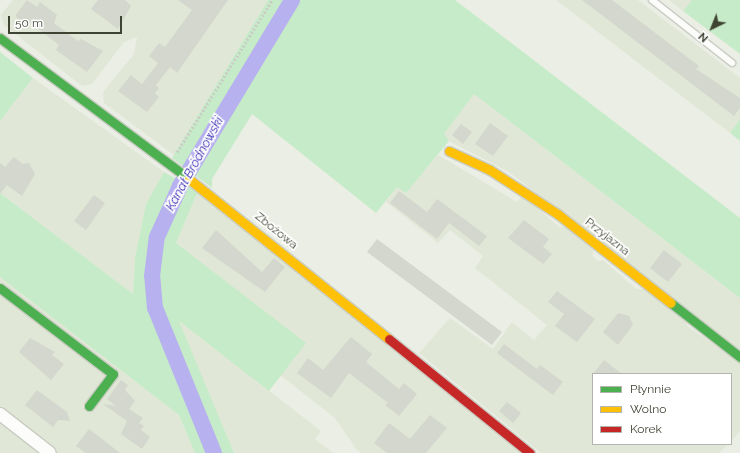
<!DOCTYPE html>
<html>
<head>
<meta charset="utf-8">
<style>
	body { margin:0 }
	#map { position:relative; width:740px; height:453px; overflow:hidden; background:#ebeee5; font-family:Raleway,sans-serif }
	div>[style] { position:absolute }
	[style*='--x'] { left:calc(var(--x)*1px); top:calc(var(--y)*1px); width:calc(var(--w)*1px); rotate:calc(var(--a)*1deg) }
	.residential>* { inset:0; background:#e1e7d6 }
	.green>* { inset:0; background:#c6ebc8 }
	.canal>* { height:16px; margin:-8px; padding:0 8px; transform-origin:8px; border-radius:8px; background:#b7b2ef }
	.building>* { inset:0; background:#d4d7cd }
	.path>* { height:2.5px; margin-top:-1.25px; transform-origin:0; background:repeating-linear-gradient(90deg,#caccc5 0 2px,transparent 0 4px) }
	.roads { filter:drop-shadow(1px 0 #c9ccc2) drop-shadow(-1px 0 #c9ccc2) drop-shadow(0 1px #c9ccc2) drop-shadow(0 -1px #c9ccc2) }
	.lane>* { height:6px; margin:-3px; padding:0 3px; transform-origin:3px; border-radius:3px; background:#fcfcfb }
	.street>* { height:12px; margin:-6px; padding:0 6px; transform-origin:6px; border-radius:6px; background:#fcfcfb }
	.fast>* { height:9px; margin:-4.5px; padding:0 4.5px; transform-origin:4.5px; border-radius:4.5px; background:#4caf50 }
	.slow>* { height:9px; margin:-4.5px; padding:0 4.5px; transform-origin:4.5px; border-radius:4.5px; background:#ffc107 }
	.jam>* { height:9px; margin:-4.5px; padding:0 4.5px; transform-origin:4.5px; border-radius:4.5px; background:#c62828 }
	span { translate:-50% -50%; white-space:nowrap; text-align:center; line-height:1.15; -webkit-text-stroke:3.5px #fff; paint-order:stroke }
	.street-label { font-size:12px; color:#3e4332 }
	.water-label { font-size:13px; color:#3527b3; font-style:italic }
	.legend { position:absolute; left:592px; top:373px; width:140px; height:72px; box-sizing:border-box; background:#fff; border:1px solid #b2b4ad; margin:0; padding:5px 7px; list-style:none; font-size:12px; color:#3e4332 }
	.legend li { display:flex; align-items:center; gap:8px; height:20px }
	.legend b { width:20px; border:1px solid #b2b4ad }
	.north { position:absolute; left:692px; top:8px; width:40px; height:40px; -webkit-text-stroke:3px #fff; paint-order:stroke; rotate:223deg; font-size:11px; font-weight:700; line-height:16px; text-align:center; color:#3e4332 }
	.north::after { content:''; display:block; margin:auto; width:14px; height:18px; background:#3e4332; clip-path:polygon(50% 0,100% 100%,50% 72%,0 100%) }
	.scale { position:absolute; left:8px; top:16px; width:114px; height:18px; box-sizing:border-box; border:2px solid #3e4332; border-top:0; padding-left:5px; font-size:12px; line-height:14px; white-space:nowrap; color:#3e4332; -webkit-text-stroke:3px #fff; paint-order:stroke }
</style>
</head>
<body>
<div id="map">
	<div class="residential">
		<div style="clip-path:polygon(13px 0,268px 0,174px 155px,104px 103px,103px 92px,134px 54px,137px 37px,124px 42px,92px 84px,82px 86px,4px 25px,1px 15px)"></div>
		<div style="clip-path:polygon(556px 0,638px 0,740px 78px,740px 119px,730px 133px)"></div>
		<div style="clip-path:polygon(669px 0,692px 0,683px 11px)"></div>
		<div style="clip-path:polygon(33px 78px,164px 172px,146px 205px,135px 258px,133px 294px,0 193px,0 121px)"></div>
		<div style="clip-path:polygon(474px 94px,740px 298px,740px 352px,509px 172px,449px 141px,443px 135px)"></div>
		<div style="clip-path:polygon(438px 155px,517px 202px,523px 195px,559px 227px,565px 226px,594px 251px,592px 256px,598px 261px,603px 260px,636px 289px,646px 289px,686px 321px,687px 326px,740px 362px,740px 431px,731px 441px,731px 374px,593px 374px,593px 444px,728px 444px,719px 453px,541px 453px,419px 353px,450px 318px,493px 349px,512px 322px,534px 340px,547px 325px,475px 268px,483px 256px,450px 230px,438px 243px,386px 202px,397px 187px,406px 192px)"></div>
		<div style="clip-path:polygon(198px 191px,521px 453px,362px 453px,357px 450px,335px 418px,280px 375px,305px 343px,176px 243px)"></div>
		<div style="clip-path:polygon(0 277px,179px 415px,195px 453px,0 453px)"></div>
		<div style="clip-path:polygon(178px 320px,321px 431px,315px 439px,333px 453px,234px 453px)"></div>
	</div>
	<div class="green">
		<div style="clip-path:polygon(268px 0,455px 0,740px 218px,740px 298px,474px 94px,444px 134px,449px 141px,406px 193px,397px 187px,376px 213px,252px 114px,212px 179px,212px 188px,172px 158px)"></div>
		<div style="clip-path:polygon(692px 0,740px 0,740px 54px,683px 11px)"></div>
		<div style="clip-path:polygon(0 52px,33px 78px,0 121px)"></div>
		<div style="clip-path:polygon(740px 119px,740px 141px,730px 133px)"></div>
		<div style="clip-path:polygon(164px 172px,198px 191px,176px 243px,306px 343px,269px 391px,179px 321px,234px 453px,195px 453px,179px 415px,0 277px,0 193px,133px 294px,135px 258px,146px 204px)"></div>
	</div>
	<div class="canal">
		<div style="--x:214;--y:453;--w:157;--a:-112.1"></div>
		<div style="--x:155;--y:308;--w:32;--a:-95"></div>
		<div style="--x:152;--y:276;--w:39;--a:-83"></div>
		<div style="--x:157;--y:237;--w:56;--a:-65.7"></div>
		<div style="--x:180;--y:186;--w:217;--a:-58.9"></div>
	</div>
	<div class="building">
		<div style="clip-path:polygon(27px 0,37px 7px,40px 2px,57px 15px,54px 23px,78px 41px,81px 39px,103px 51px,87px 72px,56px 50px,59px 45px,28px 21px,25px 24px,15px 16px)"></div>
		<div style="clip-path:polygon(98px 0,125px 0,131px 6px,118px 29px,91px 9px)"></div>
		<div style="clip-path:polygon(178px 0,228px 0,177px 73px,170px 67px,156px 85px,159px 88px,155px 93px,159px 97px,147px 112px,118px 91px,131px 75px,142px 84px,158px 63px,149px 56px,159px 43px,165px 47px,192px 10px)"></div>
		<div style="clip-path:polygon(582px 0,612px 0,699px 66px,696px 69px,740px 98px,740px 108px,734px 116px)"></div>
		<div style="clip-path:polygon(490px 123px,508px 136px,493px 156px,475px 144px)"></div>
		<div style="clip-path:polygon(461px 124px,472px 132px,463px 144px,452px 135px)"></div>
		<div style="clip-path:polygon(14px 157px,23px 164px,29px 163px,35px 174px,22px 196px,7px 185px,0 194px,0 163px,5px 167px)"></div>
		<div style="clip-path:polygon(399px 191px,427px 212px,437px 199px,487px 236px,479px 246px,449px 223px,437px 239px,390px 203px)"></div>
		<div style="clip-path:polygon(94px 195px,105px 203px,86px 230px,74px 221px)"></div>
		<div style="clip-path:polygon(524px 220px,549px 239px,543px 247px,552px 254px,543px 264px,508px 238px)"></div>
		<div style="clip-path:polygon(216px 230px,262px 272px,274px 258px,285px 267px,265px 292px,202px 248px)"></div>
		<div style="clip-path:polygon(377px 239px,502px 332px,492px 345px,367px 252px)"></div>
		<div style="clip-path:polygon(664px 250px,682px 264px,668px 282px,650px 268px)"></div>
		<div style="clip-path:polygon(557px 291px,595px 319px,577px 342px,555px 326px,564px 314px,548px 302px)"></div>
		<div style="clip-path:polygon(618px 313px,629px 316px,633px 325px,618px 345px,603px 332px)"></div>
		<div style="clip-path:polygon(351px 337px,372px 354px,366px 362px,399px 389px,404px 383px,417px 394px,399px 416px,385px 405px,388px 403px,349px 373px,331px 398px,297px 373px,308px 358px,323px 370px)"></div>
		<div style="clip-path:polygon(30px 338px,55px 352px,52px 355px,64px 364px,51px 380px,19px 352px)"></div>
		<div style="clip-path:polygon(504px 344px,537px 369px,540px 365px,563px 382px,553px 395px,497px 353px)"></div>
		<div style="clip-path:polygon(604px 360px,622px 374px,593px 374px)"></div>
		<div style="clip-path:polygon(121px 380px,128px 385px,125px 390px,135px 401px,129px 409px,143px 418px,139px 423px,144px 426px,141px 430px,150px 437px,142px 449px,121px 434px,127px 421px,103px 404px,116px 406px,107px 399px)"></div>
		<div style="clip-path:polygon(37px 390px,67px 412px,70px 421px,58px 420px,53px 427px,25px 405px)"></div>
		<div style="clip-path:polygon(507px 402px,521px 413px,513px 423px,499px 411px)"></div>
		<div style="clip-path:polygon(430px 415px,447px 428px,426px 453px,387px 453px,374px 443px,389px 423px,410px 439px)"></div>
		<div style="clip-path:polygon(89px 429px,120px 453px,86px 453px,76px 446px)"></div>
	</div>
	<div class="path">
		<div style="--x:177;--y:152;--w:179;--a:-58"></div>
	</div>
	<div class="roads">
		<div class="lane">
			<div style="--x:652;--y:0;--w:102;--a:38.2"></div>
		</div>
		<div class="street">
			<div style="--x:0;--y:414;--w:63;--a:38"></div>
		</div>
		<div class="fast">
			<div style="--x:0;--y:38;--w:236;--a:36.7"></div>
			<div style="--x:0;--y:288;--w:142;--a:37.3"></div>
			<div style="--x:113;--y:374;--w:40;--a:127"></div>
			<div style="--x:671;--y:303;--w:88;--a:38"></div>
		</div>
		<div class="slow">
			<div style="--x:449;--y:151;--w:45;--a:24.9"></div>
			<div style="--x:490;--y:170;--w:82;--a:33.1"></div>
			<div style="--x:559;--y:215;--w:142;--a:38.2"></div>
			<div style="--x:189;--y:179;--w:256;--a:38.7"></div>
		</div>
		<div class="jam">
			<div style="--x:389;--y:339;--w:181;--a:39"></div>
		</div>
	</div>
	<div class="street-label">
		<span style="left:276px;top:231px;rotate:39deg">Zbożowa</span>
		<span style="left:607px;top:237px;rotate:38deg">Przyjazna</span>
	</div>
	<div class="water-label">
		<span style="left:195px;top:164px;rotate:-61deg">Kanał Bródnowski</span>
	</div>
	<ul class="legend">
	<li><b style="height:5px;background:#4caf50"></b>Płynnie</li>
	<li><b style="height:5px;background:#ffc107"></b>Wolno</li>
	<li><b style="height:5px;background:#c62828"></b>Korek</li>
	</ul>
	<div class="north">N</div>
	<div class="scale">50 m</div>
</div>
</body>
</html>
